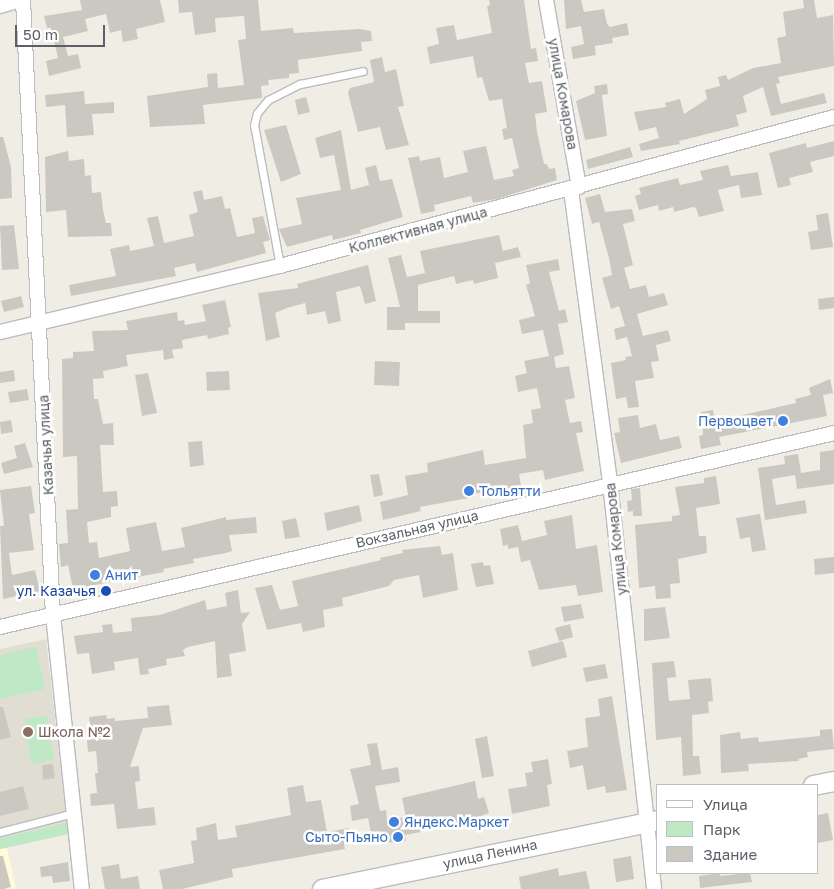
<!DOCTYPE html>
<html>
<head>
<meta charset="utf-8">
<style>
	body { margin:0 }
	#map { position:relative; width:834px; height:889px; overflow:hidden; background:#f0eee4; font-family:"Golos Text",sans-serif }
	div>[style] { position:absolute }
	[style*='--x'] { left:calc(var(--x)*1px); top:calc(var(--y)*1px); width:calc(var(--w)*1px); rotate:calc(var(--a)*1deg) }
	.commercial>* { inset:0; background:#fffada }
	.education>* { inset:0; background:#e0ded3 }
	.green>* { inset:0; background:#bfe8c4 }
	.building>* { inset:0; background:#cbc8c1 }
	.roads { filter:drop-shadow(1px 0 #b9bcc1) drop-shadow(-1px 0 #b9bcc1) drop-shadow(0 1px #b9bcc1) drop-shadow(0 -1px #b9bcc1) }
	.lane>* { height:7px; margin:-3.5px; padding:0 3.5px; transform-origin:3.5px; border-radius:3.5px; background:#fff }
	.street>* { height:14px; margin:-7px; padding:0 7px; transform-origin:7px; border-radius:7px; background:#fff }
	.secondary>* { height:19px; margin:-9.5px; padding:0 9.5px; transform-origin:9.5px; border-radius:9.5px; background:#fff }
	.dots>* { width:14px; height:14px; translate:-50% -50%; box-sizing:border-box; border:2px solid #fff; border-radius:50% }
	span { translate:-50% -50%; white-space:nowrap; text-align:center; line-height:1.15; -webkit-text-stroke:5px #fff; paint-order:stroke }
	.street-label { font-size:14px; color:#5c5f66 }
	.shop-label { font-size:14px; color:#366cbe }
	.right { translate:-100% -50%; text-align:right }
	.left { translate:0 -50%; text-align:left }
	.transit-label { font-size:14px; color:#164399 }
	.education-label { font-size:14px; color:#785e54 }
	.legend { position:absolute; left:656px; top:784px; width:162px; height:90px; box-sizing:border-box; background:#fff; border:1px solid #bebfc2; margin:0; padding:6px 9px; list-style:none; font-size:15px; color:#5c5f66 }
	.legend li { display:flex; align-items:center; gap:10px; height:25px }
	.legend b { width:25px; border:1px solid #bebfc2 }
	.scale { position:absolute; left:15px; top:25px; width:90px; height:22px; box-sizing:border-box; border:2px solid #5c5f66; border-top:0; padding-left:6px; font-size:15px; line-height:18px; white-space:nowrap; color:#5c5f66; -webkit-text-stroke:4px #fff; paint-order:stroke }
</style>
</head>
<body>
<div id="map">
	<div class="commercial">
		<div style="clip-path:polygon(7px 848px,16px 889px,0 889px,0 849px)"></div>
	</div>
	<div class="education">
		<div style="clip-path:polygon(46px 639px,68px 834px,0 849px,0 649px)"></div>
	</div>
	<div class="green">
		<div style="clip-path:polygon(36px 647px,45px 689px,0 699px,0 655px)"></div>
		<div style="clip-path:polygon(47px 716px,54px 760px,31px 764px,25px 719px)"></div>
		<div style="clip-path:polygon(67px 823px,68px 834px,0 849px,0 838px)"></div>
	</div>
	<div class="building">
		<div style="clip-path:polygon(80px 0,160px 0,165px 22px,136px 29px,138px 39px,123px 42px,121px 30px,110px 33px,106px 14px,85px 19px,88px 31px,63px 37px,68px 56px,78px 54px,81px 68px,49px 76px,46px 61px,58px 58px,51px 28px,47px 28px,44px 16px,82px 10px)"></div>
		<div style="clip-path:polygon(178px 0,258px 0,261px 31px,293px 28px,294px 33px,360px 29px,371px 31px,372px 41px,361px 42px,362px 51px,298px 60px,299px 73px,289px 74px,289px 78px,268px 80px,269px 85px,261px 86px,262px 98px,203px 105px,205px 124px,150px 127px,147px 96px,208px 87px,207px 74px,217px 73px,218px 88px,244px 85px,238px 40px,246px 39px,244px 16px,215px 18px,216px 32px,195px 35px,192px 12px,179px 13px)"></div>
		<div style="clip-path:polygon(489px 0,524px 0,531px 49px,536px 48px,538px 61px,525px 63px,529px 83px,542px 81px,547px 112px,535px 114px,537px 132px,544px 164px,547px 164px,549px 169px,555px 168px,557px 180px,497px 199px,473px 203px,471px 196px,434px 205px,435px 211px,421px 214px,408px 158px,419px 156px,420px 161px,440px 157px,444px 178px,468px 172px,463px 151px,486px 146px,494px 180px,514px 176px,512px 170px,519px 168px,512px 138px,504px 140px,502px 129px,507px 128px,502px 99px,489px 101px,482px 77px,477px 78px,473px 56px,430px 64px,427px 47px,439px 44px,436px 28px,454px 25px,457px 40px,492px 33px,487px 6px,490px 5px)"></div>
		<div style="clip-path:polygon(564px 0,581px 0,584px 12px,604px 9px,607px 24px,610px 27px,627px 23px,629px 35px,612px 38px,613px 43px,595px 46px,596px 55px,573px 59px,571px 47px,584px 44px,581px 26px,566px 29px)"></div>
		<div style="clip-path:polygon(803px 0,814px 0,817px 18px,833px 15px,834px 66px,778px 77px,780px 83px,776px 84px,781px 104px,824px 93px,827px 103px,771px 116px,763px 87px,743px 96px,747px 112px,736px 115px,739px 126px,679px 141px,680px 144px,641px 151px,639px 144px,659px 138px,656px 127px,639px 131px,634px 112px,666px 107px,665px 103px,680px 99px,684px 114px,707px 99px,705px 90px,720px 86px,718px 77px,726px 75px,728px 80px,753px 68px,781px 63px,777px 38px,786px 36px,783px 12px,804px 8px)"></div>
		<div style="clip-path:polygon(382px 57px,385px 72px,396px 69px,404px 106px,398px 107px,409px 145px,386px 150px,380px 127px,358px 132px,348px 93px,350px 88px,374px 82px,370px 60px)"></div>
		<div style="clip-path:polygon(607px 84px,608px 94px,602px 95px,607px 136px,585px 140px,576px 101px,595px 93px,594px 86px)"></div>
		<div style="clip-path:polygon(84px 91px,85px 104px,114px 102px,114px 113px,92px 114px,94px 135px,67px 137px,65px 105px,46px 107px,45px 95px)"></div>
		<div style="clip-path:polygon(306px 97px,310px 112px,298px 115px,295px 100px)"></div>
		<div style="clip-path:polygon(286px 125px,301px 174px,281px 182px,264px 130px)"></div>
		<div style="clip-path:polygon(341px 130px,351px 190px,369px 185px,365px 168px,376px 165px,380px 181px,392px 179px,403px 217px,360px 230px,361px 233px,333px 240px,332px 235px,287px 247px,279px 229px,302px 224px,296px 198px,341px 190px,334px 155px,320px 158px,315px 138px)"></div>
		<div style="clip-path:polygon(0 137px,3px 137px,11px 167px,12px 198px,0 199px)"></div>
		<div style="clip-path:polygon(834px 141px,834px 156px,810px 162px,813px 172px,789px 178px,791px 185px,778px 188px,769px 153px,806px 143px,807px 148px)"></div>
		<div style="clip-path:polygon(630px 147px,633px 157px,588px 169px,586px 160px)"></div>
		<div style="clip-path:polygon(68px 151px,69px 161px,84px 159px,85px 176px,91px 175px,92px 193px,101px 192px,103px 210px,106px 223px,111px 223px,112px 236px,68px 237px,66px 210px,46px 212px,45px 157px)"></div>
		<div style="clip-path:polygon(728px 165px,731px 176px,758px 172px,762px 195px,741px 198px,739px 185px,718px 190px,724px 211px,699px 217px,696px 208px,693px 207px,674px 212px,673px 207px,659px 211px,658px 205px,639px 210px,635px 196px,641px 194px,639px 188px,678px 178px,680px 185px,703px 180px,700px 171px)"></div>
		<div style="clip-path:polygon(202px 190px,204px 200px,222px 196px,225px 209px,230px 208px,237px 237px,255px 233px,252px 218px,263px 216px,270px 240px,263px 242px,266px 253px,197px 272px,195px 263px,174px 268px,176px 276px,71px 296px,69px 285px,116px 276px,110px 249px,129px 245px,130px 251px,154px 246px,147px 218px,158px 216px,164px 243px,194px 236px,189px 215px,198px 212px,193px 192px)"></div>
		<div style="clip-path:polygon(600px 194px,605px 212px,632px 209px,635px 221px,623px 224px,633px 265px,624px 268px,630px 289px,646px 285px,649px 297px,664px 293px,668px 305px,637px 314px,643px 336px,668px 330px,671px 341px,656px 345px,659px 361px,651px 362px,654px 378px,635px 381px,639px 407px,628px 408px,626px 397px,616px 399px,611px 363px,626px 360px,625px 357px,632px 356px,627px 337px,616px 340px,614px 329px,625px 326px,619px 306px,611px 309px,602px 278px,612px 275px,609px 258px,599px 222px,592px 224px,585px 198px)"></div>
		<div style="clip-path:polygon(828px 213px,833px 247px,811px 250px,808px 232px,818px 230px,816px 215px)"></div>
		<div style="clip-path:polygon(14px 225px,19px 269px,2px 270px,0 226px)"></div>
		<div style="clip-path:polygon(499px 235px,503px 251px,518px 247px,521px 257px,495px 263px,498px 278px,474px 284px,473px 280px,456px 284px,454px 276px,418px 285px,418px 311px,440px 311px,440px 323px,405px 323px,405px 330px,387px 330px,387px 307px,400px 307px,388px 258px,401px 255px,407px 277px,425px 273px,420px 251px)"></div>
		<div style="clip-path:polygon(558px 259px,560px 270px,549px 272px,559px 311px,565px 309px,568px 322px,558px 324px,564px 354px,554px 357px,556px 368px,569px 366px,575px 398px,565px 400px,570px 423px,581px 421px,583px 432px,576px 433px,584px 471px,545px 480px,543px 470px,519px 474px,521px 486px,473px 494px,474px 497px,420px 507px,421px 511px,383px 520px,380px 502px,408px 495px,405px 476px,428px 472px,427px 463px,483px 450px,485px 465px,526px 458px,523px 425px,533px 423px,531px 410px,541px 408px,537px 388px,518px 392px,515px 376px,527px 373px,524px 361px,549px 356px,543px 330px,522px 334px,519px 320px,535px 316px,526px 285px,530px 283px,526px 265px)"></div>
		<div style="clip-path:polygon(368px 265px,376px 301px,365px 304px,360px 286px,336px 292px,341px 321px,328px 324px,325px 311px,307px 315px,305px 303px,287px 308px,275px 313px,280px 337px,266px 341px,258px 293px,298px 288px,297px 284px)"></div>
		<div style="clip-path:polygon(21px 296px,24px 307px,4px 312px,1px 301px)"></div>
		<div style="clip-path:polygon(834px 297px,834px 308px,819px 310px,818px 299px)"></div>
		<div style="clip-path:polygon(225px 300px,231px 327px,228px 328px,229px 334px,208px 339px,207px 335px,182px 340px,183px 348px,172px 350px,174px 358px,164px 360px,163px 350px,126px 355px,128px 366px,103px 371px,104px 378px,93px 379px,94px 399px,98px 399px,103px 424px,113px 423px,114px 445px,100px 445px,103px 492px,117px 491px,118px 506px,111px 507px,111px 517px,87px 522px,89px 543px,97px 542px,99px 558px,130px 551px,126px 528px,156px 522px,162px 551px,185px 547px,181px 528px,226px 517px,226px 520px,256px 517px,257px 533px,229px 535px,232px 551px,226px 553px,193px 559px,194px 563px,163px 569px,164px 572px,73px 589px,68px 565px,61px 567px,59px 544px,68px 543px,66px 510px,78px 509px,77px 456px,63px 457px,62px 359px,73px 358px,73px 352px,94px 351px,92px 331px,128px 330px,126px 321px,177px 312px,178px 321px,184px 320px,185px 325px,206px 321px,202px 305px)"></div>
		<div style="clip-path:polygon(375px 361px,400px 362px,399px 386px,374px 385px)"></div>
		<div style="clip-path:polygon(14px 370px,15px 381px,0 383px,0 372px)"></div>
		<div style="clip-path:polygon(229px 371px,230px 390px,207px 391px,206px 372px)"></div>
		<div style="clip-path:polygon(148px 373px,157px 413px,142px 416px,135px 375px)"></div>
		<div style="clip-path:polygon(830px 379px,833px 393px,823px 395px,827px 416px,719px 437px,721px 445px,701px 449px,699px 436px,703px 435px,701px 412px,713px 410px,716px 426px,735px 421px,734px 417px,796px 403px,795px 399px,811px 395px,809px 388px)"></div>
		<div style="clip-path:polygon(27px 389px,29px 400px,10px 403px,8px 392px)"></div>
		<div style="clip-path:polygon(638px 415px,640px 428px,656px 424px,660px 440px,679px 436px,682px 448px,621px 463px,614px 433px,620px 432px,618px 418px)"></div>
		<div style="clip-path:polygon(11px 420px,13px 432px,1px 434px,0 422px)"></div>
		<div style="clip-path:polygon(202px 441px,204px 465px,190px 467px,188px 442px)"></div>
		<div style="clip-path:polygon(25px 443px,33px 467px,4px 474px,1px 463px,17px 458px,14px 446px)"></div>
		<div style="clip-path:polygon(834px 450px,834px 484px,797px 489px,795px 475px,772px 479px,776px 505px,805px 500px,807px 513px,765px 520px,758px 468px,785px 464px,784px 456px,798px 454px,801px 473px,820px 470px,820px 452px)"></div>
		<div style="clip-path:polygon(379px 474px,383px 495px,374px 497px,370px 475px)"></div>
		<div style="clip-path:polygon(716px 476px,720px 504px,696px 508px,699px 536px,706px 536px,707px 553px,678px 559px,680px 583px,670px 584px,671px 598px,656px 599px,655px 586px,639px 588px,635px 525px,672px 521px,672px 516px,680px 515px,675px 487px,704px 483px,704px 478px)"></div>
		<div style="clip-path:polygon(31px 486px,35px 513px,29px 514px,34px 550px,9px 553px,12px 575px,35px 570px,40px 591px,3px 599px,0 526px,4px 526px,0 490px)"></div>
		<div style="clip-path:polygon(640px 488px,642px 516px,633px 516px,633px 511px,628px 512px,627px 501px,632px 500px,631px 489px)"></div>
		<div style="clip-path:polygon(359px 505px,362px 521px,327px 531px,324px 513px)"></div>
		<div style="clip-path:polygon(760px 514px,766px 550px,752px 552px,750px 537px,740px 539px,736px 518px)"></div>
		<div style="clip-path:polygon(572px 515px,576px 549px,597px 545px,603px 592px,578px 596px,576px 585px,539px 590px,530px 560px,521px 562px,518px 547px,508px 549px,508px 545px,503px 546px,500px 529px,518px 525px,522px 541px,547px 535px,544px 521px)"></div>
		<div style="clip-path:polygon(296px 518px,300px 537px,285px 539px,282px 521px)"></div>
		<div style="clip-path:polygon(440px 546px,442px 555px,453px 553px,458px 590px,423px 598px,419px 575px,394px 580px,389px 586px,342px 598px,343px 606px,323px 610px,325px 627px,303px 632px,301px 623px,267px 630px,255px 588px,272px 585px,280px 610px,298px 606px,292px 581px,381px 560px,380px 558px,403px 553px,402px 550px)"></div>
		<div style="clip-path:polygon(834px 557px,834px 573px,815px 575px,814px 559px)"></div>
		<div style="clip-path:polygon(483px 562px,484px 566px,490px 565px,494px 584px,476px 587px,471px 564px)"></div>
		<div style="clip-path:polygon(238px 590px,241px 613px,250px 612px,242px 624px,246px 651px,229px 654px,232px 676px,217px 678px,215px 641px,188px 647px,183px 650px,185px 656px,166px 659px,167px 665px,148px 669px,149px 674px,140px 675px,138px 658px,114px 662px,115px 670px,92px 674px,89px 653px,77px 654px,74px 636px,103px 632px,102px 625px,112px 624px,113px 633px,132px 631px,131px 618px,160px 615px,205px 600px,207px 610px,227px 606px,225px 593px)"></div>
		<div style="clip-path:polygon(581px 604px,584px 618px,564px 622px,561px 607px)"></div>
		<div style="clip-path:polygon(665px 607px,670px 638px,644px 641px,644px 609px)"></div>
		<div style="clip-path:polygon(570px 624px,573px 637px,559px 641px,555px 628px)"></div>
		<div style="clip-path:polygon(563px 641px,567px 657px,532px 667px,528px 651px)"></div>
		<div style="clip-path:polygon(674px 661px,676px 677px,667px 678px,669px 701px,690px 699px,688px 680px,711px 678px,713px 701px,708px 702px,709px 713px,692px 715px,693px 756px,699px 756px,701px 774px,683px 776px,681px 737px,656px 740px,652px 663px)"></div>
		<div style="clip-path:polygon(605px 664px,608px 678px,586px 682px,583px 668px)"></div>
		<div style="clip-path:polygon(612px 696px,627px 790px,606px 793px,605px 786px,587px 790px,583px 765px,570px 768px,567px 751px,588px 747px,585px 718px,600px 716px,598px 699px)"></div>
		<div style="clip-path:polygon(169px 705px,172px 725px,143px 728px,130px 767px,139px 766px,140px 781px,135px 782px,138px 809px,154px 807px,156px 825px,117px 829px,114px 804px,91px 806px,90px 794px,97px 793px,95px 773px,98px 773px,96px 751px,88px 752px,87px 740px,92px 739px,89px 717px,106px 715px,107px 719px,115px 718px,115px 721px,148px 718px,147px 707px)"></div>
		<div style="clip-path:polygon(0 707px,3px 707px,11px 737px,0 740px)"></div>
		<div style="clip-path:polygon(832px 729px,834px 749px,807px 752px,808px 757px,798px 759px,799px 761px,748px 764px,749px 771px,721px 773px,720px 735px,740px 732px,741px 739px,758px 737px,759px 742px,820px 736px,820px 730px)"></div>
		<div style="clip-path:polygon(487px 736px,494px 776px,482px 778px,475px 739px)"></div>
		<div style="clip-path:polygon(377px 743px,382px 770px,398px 767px,400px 782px,375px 786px,380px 811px,386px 810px,387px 821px,406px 817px,402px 798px,475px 781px,478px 799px,484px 797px,489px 813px,470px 820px,471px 825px,448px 829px,447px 824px,420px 829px,421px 832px,405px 835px,406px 841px,373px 844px,368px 818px,352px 821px,350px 806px,359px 804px,350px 769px,371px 765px,367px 744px)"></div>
		<div style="clip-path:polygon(548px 759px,552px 784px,547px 785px,550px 806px,512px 814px,508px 789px,527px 786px,525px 773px,533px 772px,531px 762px)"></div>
		<div style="clip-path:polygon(53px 764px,55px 778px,43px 780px,42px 765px)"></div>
		<div style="clip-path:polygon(303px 785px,306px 802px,321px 800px,327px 832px,349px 828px,352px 844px,344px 845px,345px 849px,232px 869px,233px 877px,182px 889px,163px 889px,159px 870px,194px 863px,191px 841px,197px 840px,196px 828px,216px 823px,218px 840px,237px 837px,235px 826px,291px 815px,287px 788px)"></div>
		<div style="clip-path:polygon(23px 786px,29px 809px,0 816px,0 792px)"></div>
		<div style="clip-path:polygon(828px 813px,833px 840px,818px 843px,818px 815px)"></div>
		<div style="clip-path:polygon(0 856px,3px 856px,11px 887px,4px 889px,0 889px)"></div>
		<div style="clip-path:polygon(631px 856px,634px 879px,616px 882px,613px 859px)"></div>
		<div style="clip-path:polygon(68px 862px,70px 881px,53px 883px,52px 876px,41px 877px,40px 867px)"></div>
		<div style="clip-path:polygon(119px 864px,121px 879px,138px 876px,140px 889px,105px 889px,101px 867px)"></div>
		<div style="clip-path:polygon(558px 868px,559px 876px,586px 871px,590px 889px,521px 889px,519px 877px)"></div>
		<div style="clip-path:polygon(720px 873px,720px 876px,750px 873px,752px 882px,700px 888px,699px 876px)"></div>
	</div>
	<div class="roads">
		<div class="lane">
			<div style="--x:280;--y:266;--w:143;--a:-100.4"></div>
			<div style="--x:254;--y:125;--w:12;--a:-76"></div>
			<div style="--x:257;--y:113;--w:17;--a:-50"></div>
			<div style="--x:268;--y:100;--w:36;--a:-27"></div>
			<div style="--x:300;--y:84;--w:64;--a:-11.7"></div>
			<div style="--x:0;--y:832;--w:76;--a:-14.4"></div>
		</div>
		<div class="street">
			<div style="--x:23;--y:0;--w:616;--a:87.21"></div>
			<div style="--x:53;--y:615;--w:276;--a:84"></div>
			<div style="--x:546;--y:0;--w:190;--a:80"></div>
			<div style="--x:0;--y:6;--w:21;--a:-17"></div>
			<div style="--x:571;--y:190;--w:296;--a:82.4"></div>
			<div style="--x:610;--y:483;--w:408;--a:83.8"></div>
			<div style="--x:0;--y:332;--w:288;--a:-13.3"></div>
			<div style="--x:280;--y:266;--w:574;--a:-15.05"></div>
			<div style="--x:0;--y:627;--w:856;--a:-13.09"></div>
		</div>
		<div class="secondary">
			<div style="--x:813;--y:785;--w:21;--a:-11"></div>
			<div style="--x:322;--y:889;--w:343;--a:-11.6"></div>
		</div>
	</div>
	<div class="dots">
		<div style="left:783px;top:421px;background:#3f7fe0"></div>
		<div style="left:469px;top:491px;background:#3f7fe0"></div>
		<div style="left:95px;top:575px;background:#3f7fe0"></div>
		<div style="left:106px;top:591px;background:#1a4fb4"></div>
		<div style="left:28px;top:732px;background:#8d6e63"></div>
		<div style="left:394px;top:822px;background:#3f7fe0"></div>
		<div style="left:398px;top:837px;background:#3f7fe0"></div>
	</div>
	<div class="street-label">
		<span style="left:563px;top:94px;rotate:80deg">улица Комарова</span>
		<span style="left:418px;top:230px;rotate:-15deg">Коллективная улица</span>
		<span style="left:46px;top:445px;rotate:-93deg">Казачья улица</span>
		<span style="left:417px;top:529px;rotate:-13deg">Вокзальная улица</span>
		<span style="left:616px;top:539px;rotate:-96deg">улица Комарова</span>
		<span style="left:490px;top:854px;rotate:-12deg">улица Ленина</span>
	</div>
	<div class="shop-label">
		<span class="right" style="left:773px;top:421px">Первоцвет</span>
		<span class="left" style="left:479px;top:491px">Тольятти</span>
		<span class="left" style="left:105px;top:575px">Анит</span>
		<span class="left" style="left:404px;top:822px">Яндекс.Маркет</span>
		<span class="right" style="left:388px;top:837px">Сыто-Пьяно</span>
	</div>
	<div class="transit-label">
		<span class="right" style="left:96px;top:591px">ул. Казачья</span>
	</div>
	<div class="education-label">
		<span class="left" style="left:38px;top:732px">Школа №2</span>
	</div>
	<ul class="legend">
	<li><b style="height:6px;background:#fff"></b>Улица</li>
	<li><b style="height:14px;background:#bfe8c4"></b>Парк</li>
	<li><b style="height:14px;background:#cbc8c1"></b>Здание</li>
	</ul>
	<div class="scale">50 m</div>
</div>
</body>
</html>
